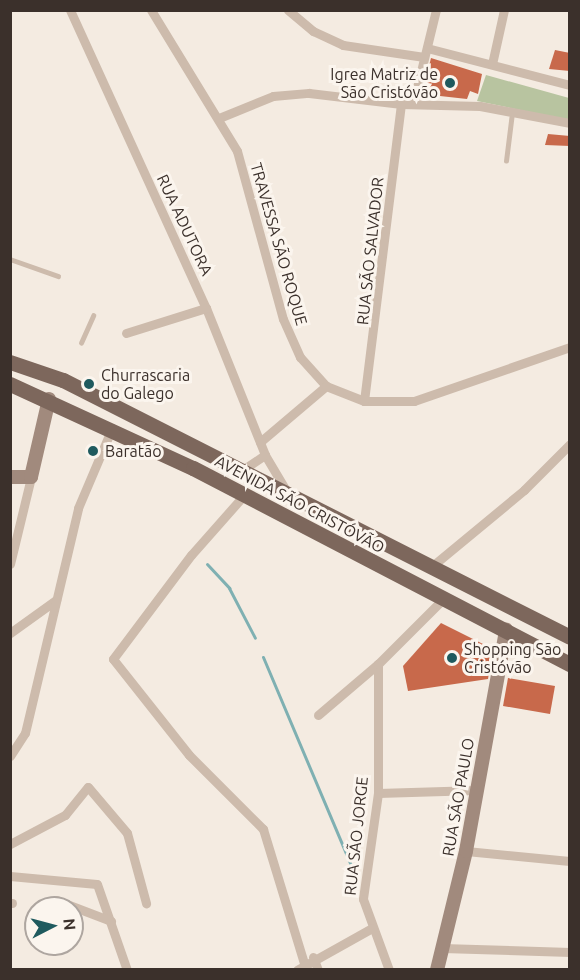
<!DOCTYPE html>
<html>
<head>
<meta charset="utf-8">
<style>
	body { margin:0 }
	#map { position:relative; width:580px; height:980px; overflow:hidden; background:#f4ebe1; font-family:Ubuntu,sans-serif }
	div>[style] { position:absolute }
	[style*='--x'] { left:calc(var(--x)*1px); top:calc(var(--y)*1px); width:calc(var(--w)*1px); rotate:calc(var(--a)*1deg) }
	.green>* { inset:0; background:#b8c4a0 }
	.stream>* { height:3px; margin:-1.5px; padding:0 1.5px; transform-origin:1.5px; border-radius:1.5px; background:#7fb0b2 }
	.building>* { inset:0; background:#c8694b }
	.lane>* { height:4.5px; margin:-2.25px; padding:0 2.25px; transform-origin:2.25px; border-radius:2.25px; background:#cdbbac }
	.street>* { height:9px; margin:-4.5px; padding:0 4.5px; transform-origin:4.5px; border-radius:4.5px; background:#cdbbac }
	.secondary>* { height:14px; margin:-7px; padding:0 7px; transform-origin:7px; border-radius:7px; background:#a18a7d }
	.primary>* { height:15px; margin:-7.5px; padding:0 7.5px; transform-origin:7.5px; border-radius:7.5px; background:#7d675c }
	.dots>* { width:16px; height:16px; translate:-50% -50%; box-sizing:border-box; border:3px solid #fbf5ee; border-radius:50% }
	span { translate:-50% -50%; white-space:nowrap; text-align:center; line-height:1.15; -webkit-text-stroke:6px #fbf5ee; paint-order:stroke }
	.poi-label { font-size:16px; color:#3b302b }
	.right { translate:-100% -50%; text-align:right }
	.left { translate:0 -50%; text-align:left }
	.street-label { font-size:16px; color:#3b302b }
	.frame { position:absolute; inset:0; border:12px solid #3b302b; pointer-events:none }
	.north { position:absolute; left:24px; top:896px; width:60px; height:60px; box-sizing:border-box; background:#fbf5ee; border:2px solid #aea6a0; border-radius:50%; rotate:84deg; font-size:16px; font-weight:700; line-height:24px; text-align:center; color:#3b302b }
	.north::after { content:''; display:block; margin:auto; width:21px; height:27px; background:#1f5a5e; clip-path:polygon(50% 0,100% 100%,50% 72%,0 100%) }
</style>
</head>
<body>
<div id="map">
	<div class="green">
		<div style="clip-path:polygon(486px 75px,569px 98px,569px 120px,477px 101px)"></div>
	</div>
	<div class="stream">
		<div style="--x:207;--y:564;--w:33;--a:47"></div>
		<div style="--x:229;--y:588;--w:56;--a:62.5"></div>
		<div style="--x:263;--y:657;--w:229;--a:67.1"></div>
	</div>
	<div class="building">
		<div style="clip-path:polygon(555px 50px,570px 53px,570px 71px,549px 69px)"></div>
		<div style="clip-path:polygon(431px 58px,482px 74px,478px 94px,470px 91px,467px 99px,422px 94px)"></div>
		<div style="clip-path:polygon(548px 134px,570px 136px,570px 146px,545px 145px)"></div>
		<div style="clip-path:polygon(441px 623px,493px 649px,488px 679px,408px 691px,403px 666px)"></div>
		<div style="clip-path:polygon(508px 678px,555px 686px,550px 714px,503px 706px)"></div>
	</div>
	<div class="lane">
		<div style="--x:506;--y:161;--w:48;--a:-82.9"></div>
		<div style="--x:10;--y:259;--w:51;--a:19.5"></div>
		<div style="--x:81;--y:343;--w:30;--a:-66"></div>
	</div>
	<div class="street">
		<div style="--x:70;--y:10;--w:328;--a:65.5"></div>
		<div style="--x:206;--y:308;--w:158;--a:68.1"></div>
		<div style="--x:265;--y:455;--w:43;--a:59.3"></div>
		<div style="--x:151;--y:10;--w:165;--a:58.6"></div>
		<div style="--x:237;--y:151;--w:174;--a:74.7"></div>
		<div style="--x:283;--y:319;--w:42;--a:65.9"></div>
		<div style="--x:300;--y:357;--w:39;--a:48"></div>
		<div style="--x:326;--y:386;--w:41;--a:21.5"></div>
		<div style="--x:364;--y:401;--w:50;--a:0"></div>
		<div style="--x:414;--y:401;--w:165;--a:-19.1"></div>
		<div style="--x:288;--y:10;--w:33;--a:40"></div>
		<div style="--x:313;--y:31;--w:33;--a:25"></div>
		<div style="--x:343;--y:45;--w:82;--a:8.4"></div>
		<div style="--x:427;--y:48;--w:148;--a:14.5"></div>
		<div style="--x:492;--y:64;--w:55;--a:-77.5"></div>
		<div style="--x:413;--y:104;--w:97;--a:-76.3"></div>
		<div style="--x:219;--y:118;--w:58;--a:-22.2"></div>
		<div style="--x:273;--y:96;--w:36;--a:-5"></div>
		<div style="--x:309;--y:93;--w:93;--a:6.8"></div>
		<div style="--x:401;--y:104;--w:79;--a:1.5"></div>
		<div style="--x:480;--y:106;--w:92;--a:10.7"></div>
		<div style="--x:126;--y:333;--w:84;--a:-17.4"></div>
		<div style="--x:364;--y:401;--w:299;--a:-82.9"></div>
		<div style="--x:260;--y:442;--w:87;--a:-40.3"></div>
		<div style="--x:241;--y:471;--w:29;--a:-34"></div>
		<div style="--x:245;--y:494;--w:81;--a:131.5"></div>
		<div style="--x:191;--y:555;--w:130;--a:126.9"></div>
		<div style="--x:113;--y:659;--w:122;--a:51.6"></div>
		<div style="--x:189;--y:755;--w:105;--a:45"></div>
		<div style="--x:263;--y:829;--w:140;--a:73"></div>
		<div style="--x:10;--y:564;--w:89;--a:-76.4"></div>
		<div style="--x:431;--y:567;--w:121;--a:-39.6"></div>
		<div style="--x:524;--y:490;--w:65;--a:-45"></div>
		<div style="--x:10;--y:633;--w:57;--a:-35.7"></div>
		<div style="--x:378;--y:664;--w:129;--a:90"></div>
		<div style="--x:378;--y:793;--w:107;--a:98.1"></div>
		<div style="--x:363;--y:899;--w:76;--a:69.9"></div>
		<div style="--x:318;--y:715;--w:79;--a:-40.4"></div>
		<div style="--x:378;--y:664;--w:92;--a:-45"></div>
		<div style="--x:10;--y:756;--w:27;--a:-57"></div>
		<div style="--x:25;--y:733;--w:231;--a:-76.7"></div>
		<div style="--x:78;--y:508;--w:87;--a:-67"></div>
		<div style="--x:378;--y:793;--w:99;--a:-1.7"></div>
		<div style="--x:10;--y:844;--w:62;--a:-27.8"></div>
		<div style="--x:65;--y:815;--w:36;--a:-51"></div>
		<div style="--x:88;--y:787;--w:60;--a:49.7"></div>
		<div style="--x:127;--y:833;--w:73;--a:74.8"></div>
		<div style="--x:466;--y:851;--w:104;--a:5.5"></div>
		<div style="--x:10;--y:876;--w:87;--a:5.3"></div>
		<div style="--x:97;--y:884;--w:91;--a:70.8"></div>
		<div style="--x:56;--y:900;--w:59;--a:20.9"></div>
		<div style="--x:10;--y:903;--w:2;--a:0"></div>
		<div style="--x:442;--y:948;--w:128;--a:1.8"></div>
		<div style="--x:313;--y:957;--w:14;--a:69"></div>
		<div style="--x:297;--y:970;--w:86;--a:-29.2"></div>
	</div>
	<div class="secondary">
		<div style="--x:10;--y:477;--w:21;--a:0"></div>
		<div style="--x:31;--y:477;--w:80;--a:-77"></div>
		<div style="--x:437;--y:970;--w:122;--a:-76.3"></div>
		<div style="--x:466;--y:851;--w:225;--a:-79.7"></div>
	</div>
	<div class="primary">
		<div style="--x:10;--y:362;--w:56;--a:18.8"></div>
		<div style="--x:63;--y:380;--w:568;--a:26.88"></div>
		<div style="--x:10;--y:384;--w:201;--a:24.7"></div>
		<div style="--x:193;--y:468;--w:425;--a:27.5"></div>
	</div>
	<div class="dots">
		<div style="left:450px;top:83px;background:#1f5a5e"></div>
		<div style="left:89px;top:384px;background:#1f5a5e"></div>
		<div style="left:93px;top:451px;background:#1f5a5e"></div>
		<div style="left:452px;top:658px;background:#1f5a5e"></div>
	</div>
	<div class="poi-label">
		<span class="right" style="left:438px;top:83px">Igrea Matriz de<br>São Cristóvão</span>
		<span class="left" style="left:101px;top:384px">Churrascaria<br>do Galego</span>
		<span class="left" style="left:105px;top:451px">Baratão</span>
		<span class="left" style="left:464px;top:658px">Shopping São<br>Cristóvão</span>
	</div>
	<div class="street-label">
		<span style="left:185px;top:225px;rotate:65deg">RUA ADUTORA</span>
		<span style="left:279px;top:244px;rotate:74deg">TRAVESSA SÃO ROQUE</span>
		<span style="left:370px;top:251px;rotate:-84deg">RUA SÃO SALVADOR</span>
		<span style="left:300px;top:504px;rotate:28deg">AVENIDA SÃO CRISTÓVÃO</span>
		<span style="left:458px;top:797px;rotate:-80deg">RUA SÃO PAULO</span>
		<span style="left:356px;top:836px;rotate:-84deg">RUA SÃO JORGE</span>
	</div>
	<div class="frame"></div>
	<div class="north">N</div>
</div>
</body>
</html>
